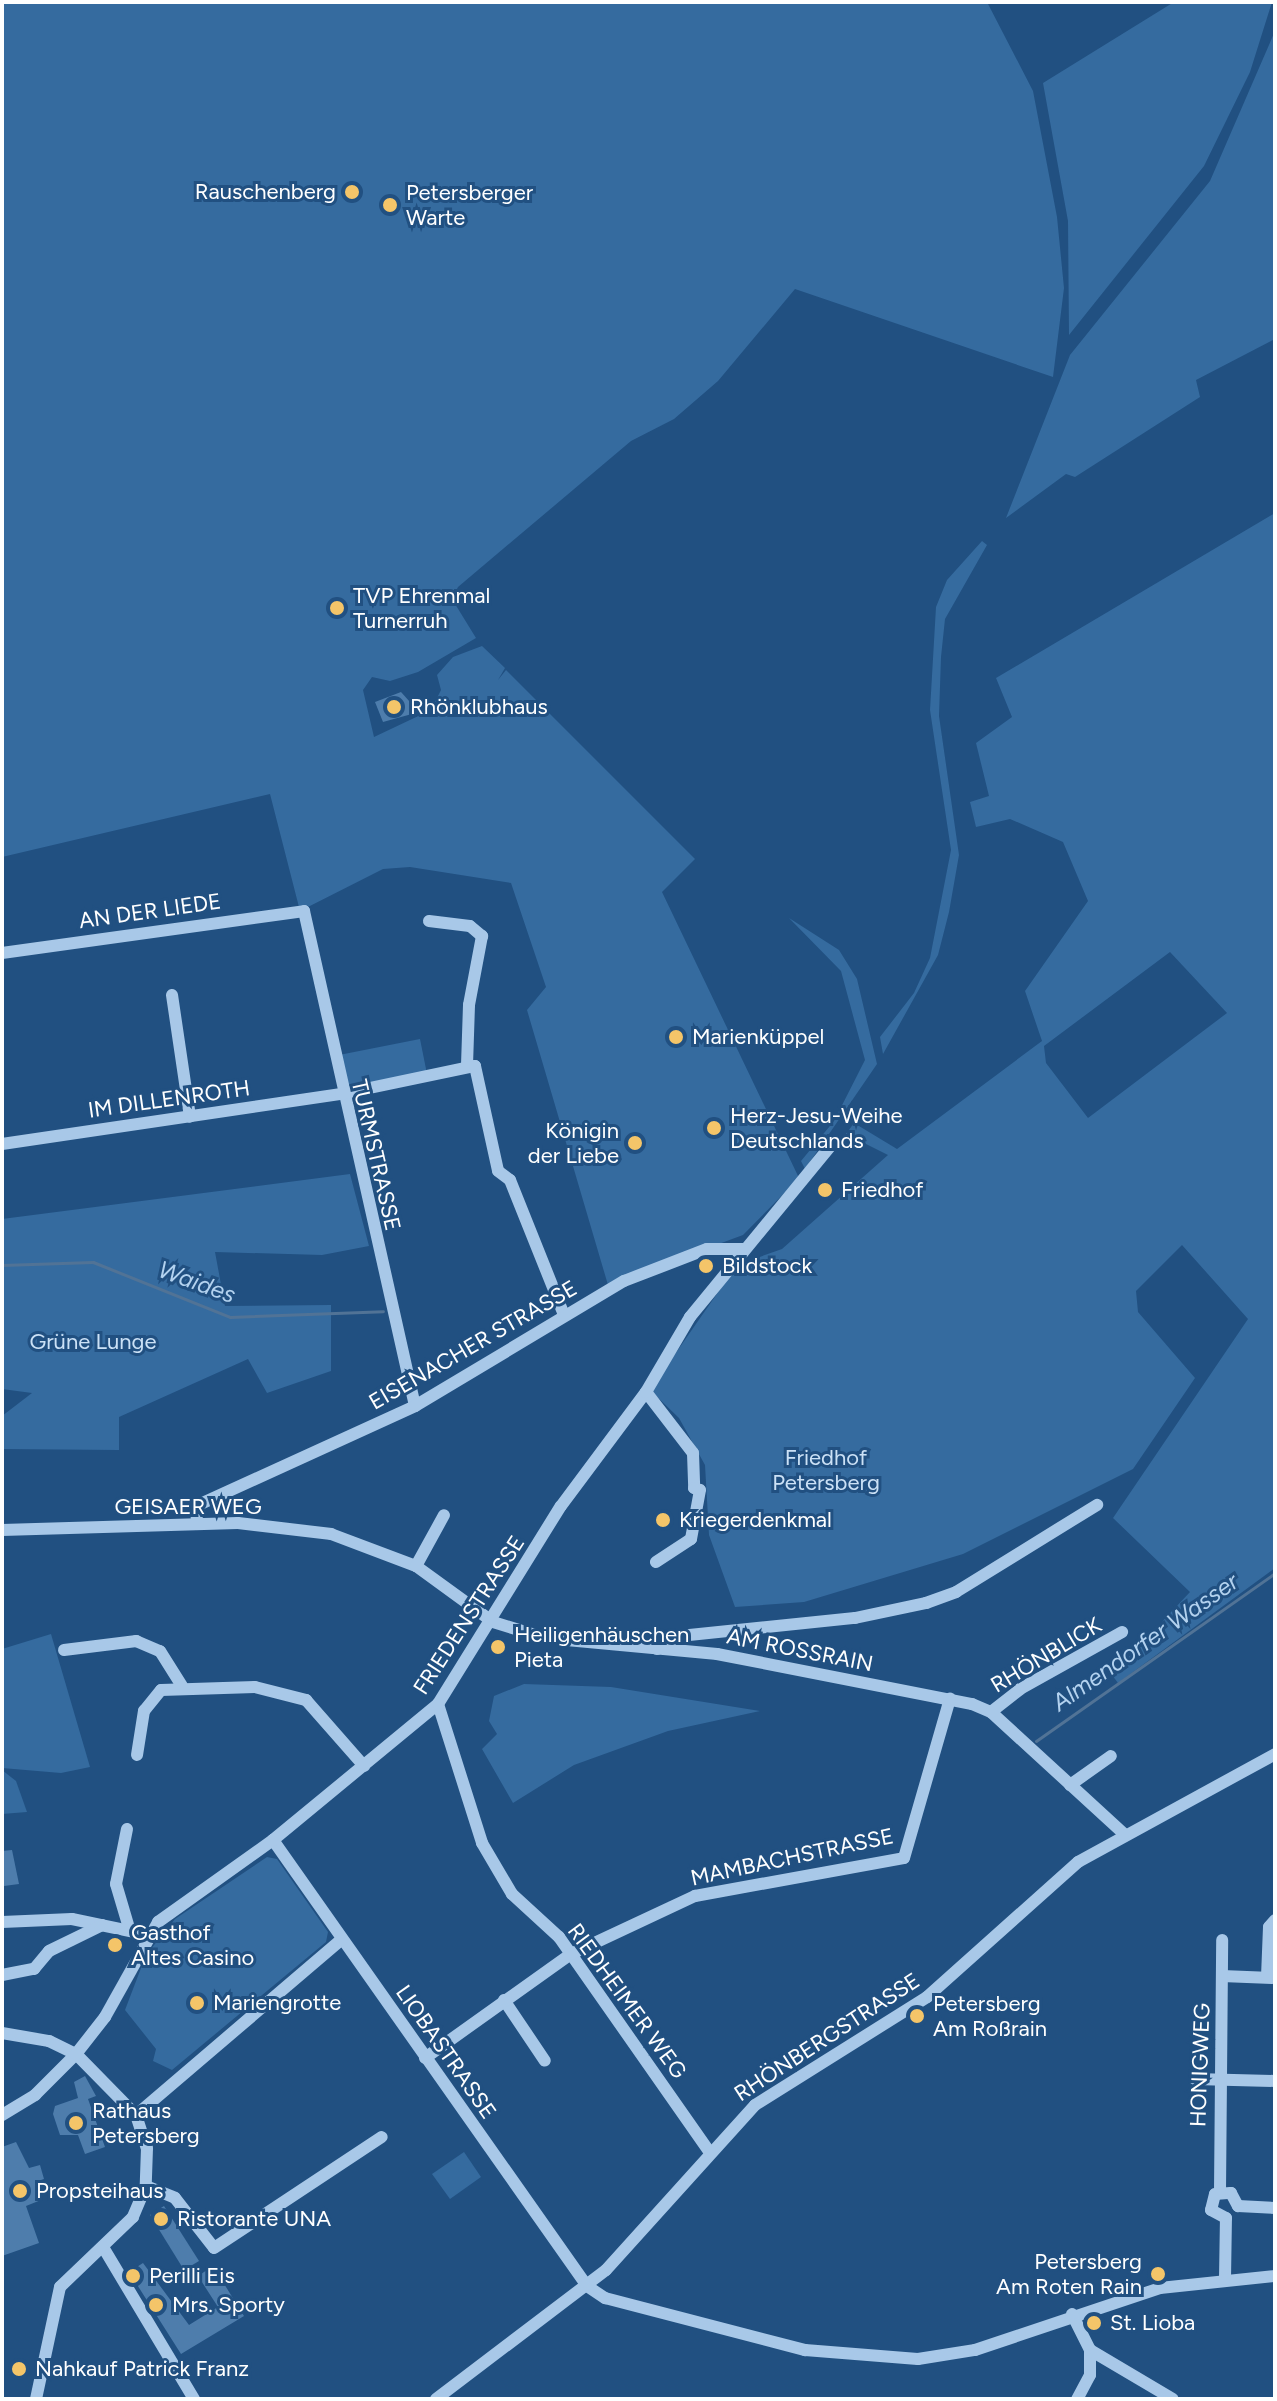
<!DOCTYPE html>
<html>
<head>
<meta charset="utf-8">
<style>
	body { margin:0 }
	#map { position:relative; width:1277px; height:2401px; overflow:hidden; background:#215081; font-family:Figtree,sans-serif }
	div>[style] { position:absolute }
	[style*='--x'] { left:calc(var(--x)*1px); top:calc(var(--y)*1px); width:calc(var(--w)*1px); rotate:calc(var(--a)*1deg) }
	.green>* { inset:0; background:#356b9f }
	.stream>* { height:3px; margin:-1.5px; padding:0 1.5px; transform-origin:1.5px; border-radius:1.5px; background:#517396 }
	.building>* { inset:0; background:#4e7dac }
	.minor>* { height:12px; margin:-6px; padding:0 6px; transform-origin:6px; border-radius:6px; background:#a8c8e8 }
	.dots>* { width:22px; height:22px; translate:-50% -50%; box-sizing:border-box; border:4px solid #215081; border-radius:50% }
	span { translate:-50% -50%; white-space:nowrap; text-align:center; line-height:1.15; -webkit-text-stroke:6px #215081; paint-order:stroke }
	.poi-label { font-size:22px; color:#fff }
	.right { translate:-100% -50%; text-align:right }
	.left { translate:0 -50%; text-align:left }
	.street-label { font-size:22px; color:#fff }
	.park-label { font-size:22px; color:#cbe1f6 }
	.water-label { font-size:24px; color:#b3d2ef; font-style:italic }
	.frame { position:absolute; inset:0; border:4px solid #fff; pointer-events:none }
</style>
</head>
<body>
<div id="map">
	<div class="green">
		<div style="clip-path:polygon(2px 2px,987px 2px,1033px 91px,1057px 217px,1064px 288px,1053px 377px,795px 289px,718px 381px,674px 419px,631px 441px,458px 587px,452px 599px,476px 638px,418px 672px,390px 681px,372px 677px,363px 690px,374px 737px,431px 710px,441px 690px,437px 675px,453px 657px,482px 646px,505px 668px,498px 680px,506px 670px,695px 859px,662px 892px,799px 1178px,743px 1235px,608px 1285px,527px 1010px,546px 987px,511px 883px,410px 867px,383px 869px,300px 911px,270px 794px,2px 857px)"></div>
		<div style="clip-path:polygon(1174px 2px,1272px 2px,1250px 72px,1204px 166px,1069px 335px,1068px 221px,1043px 83px)"></div>
		<div style="clip-path:polygon(1275px 31px,1275px 339px,1196px 380px,1200px 397px,1075px 477px,1066px 474px,1006px 518px,1070px 355px,1210px 181px)"></div>
		<div style="clip-path:polygon(evenodd,1275px 513px,1275px 1568px,1118px 1683px,1112px 1675px,1190px 1592px,1113px 1518px,1248px 1319px,1182px 1245px,1136px 1291px,1138px 1312px,1195px 1378px,1133px 1469px,963px 1554px,804px 1602px,735px 1607px,709px 1535px,705px 1465px,679px 1418px,650px 1390px,737px 1265px,782px 1249px,888px 1155px,846px 1134px,854px 1123px,897px 1149px,1042px 1041px,1025px 991px,1088px 901px,1063px 842px,1010px 819px,976px 827px,970px 802px,989px 796px,976px 743px,1012px 717px,996px 678px,1275px 513px,1170px 952px,1227px 1013px,1088px 1118px,1046px 1063px,1044px 1046px,1170px 952px)"></div>
		<div style="clip-path:polygon(982px 541px,987px 545px,945px 619px,941px 657px,939px 716px,959px 855px,949px 912px,938px 955px,883px 1054px,880px 1037px,914px 993px,930px 958px,951px 850px,930px 710px,936px 607px,947px 580px)"></div>
		<div style="clip-path:polygon(789px 918px,839px 950px,857px 979px,877px 1064px,805px 1169px,801px 1161px,834px 1121px,865px 1060px,841px 971px)"></div>
		<div style="clip-path:polygon(420px 1039px,427px 1074px,347px 1091px,339px 1055px)"></div>
		<div style="clip-path:polygon(350px 1174px,369px 1246px,322px 1255px,215px 1252px,225px 1306px,331px 1305px,331px 1371px,267px 1393px,248px 1359px,119px 1417px,119px 1450px,2px 1449px,2px 1416px,32px 1393px,2px 1389px,2px 1219px)"></div>
		<div style="clip-path:polygon(51px 1634px,90px 1767px,61px 1773px,2px 1768px,2px 1649px)"></div>
		<div style="clip-path:polygon(524px 1684px,611px 1687px,760px 1711px,668px 1731px,574px 1765px,513px 1803px,482px 1749px,497px 1734px,489px 1721px,494px 1696px)"></div>
		<div style="clip-path:polygon(2px 1770px,16px 1781px,27px 1812px,2px 1814px)"></div>
		<div style="clip-path:polygon(267px 1857px,277px 1859px,328px 1932px,326px 1942px,172px 2070px,153px 2061px,156px 2049px,125px 2010px,146px 1955px,175px 1919px)"></div>
		<div style="clip-path:polygon(464px 2152px,481px 2177px,450px 2199px,432px 2174px)"></div>
	</div>
	<div class="stream">
		<div style="--x:2;--y:1265;--w:91;--a:-1.9"></div>
		<div style="--x:93;--y:1262;--w:148;--a:21.9"></div>
		<div style="--x:230;--y:1317;--w:153;--a:-2.2"></div>
		<div style="--x:1036;--y:1741;--w:292;--a:-35.1"></div>
	</div>
	<div class="building">
		<div style="clip-path:polygon(401px 692px,419px 712px,383px 722px,375px 702px)"></div>
		<div style="clip-path:polygon(12px 1850px,19px 1884px,4px 1886px,2px 1851px)"></div>
		<div style="clip-path:polygon(85px 2076px,96px 2096px,88px 2099px,105px 2147px,85px 2154px,78px 2135px,60px 2135px,53px 2114px,55px 2106px,78px 2098px,74px 2082px)"></div>
		<div style="clip-path:polygon(16px 2142px,29px 2168px,40px 2165px,44px 2179px,35px 2182px,41px 2200px,26px 2206px,39px 2243px,2px 2256px,2px 2147px)"></div>
		<div style="clip-path:polygon(164px 2206px,199px 2261px,184px 2270px,150px 2215px)"></div>
		<div style="clip-path:polygon(143px 2263px,189px 2325px,218px 2307px,198px 2276px,213px 2266px,244px 2316px,181px 2354px,129px 2272px)"></div>
	</div>
	<div class="minor">
		<div style="--x:429;--y:921;--w:41;--a:7"></div>
		<div style="--x:470;--y:926;--w:16;--a:40"></div>
		<div style="--x:482;--y:936;--w:70;--a:100.7"></div>
		<div style="--x:469;--y:1005;--w:61;--a:91.9"></div>
		<div style="--x:2;--y:953;--w:305;--a:-7.9"></div>
		<div style="--x:304;--y:911;--w:507;--a:77.36"></div>
		<div style="--x:172;--y:995;--w:123;--a:81.6"></div>
		<div style="--x:2;--y:1144;--w:343;--a:-8.4"></div>
		<div style="--x:341;--y:1094;--w:137;--a:-11.8"></div>
		<div style="--x:475;--y:1066;--w:107;--a:77.6"></div>
		<div style="--x:498;--y:1171;--w:15;--a:37"></div>
		<div style="--x:510;--y:1180;--w:145;--a:68.2"></div>
		<div style="--x:646;--y:1392;--w:77;--a:52.4"></div>
		<div style="--x:693;--y:1453;--w:35;--a:88"></div>
		<div style="--x:694;--y:1488;--w:6;--a:18"></div>
		<div style="--x:700;--y:1490;--w:50;--a:100.4"></div>
		<div style="--x:691;--y:1539;--w:42;--a:146.7"></div>
		<div style="--x:197;--y:1523;--w:17;--a:-93"></div>
		<div style="--x:196;--y:1506;--w:241;--a:-24.5"></div>
		<div style="--x:415;--y:1406;--w:244;--a:-30.9"></div>
		<div style="--x:624;--y:1281;--w:89;--a:-21.1"></div>
		<div style="--x:707;--y:1249;--w:38;--a:0"></div>
		<div style="--x:2;--y:1530;--w:236;--a:-1.7"></div>
		<div style="--x:238;--y:1523;--w:94;--a:6.7"></div>
		<div style="--x:331;--y:1534;--w:91;--a:20.6"></div>
		<div style="--x:416;--y:1566;--w:95;--a:36"></div>
		<div style="--x:493;--y:1622;--w:54;--a:17.1"></div>
		<div style="--x:545;--y:1638;--w:173;--a:5.3"></div>
		<div style="--x:717;--y:1654;--w:260;--a:11.1"></div>
		<div style="--x:972;--y:1704;--w:21;--a:23"></div>
		<div style="--x:991;--y:1712;--w:180;--a:42.5"></div>
		<div style="--x:416;--y:1566;--w:58;--a:-61.2"></div>
		<div style="--x:657;--y:1649;--w:18;--a:-43"></div>
		<div style="--x:670;--y:1637;--w:186;--a:-5.9"></div>
		<div style="--x:855;--y:1618;--w:73;--a:-11.9"></div>
		<div style="--x:926;--y:1603;--w:32;--a:-20"></div>
		<div style="--x:956;--y:1592;--w:166;--a:-31.7"></div>
		<div style="--x:64;--y:1650;--w:73;--a:-7.1"></div>
		<div style="--x:136;--y:1641;--w:26;--a:23"></div>
		<div style="--x:160;--y:1651;--w:41;--a:57.8"></div>
		<div style="--x:438;--y:1704;--w:146;--a:72.4"></div>
		<div style="--x:482;--y:1843;--w:59;--a:59.5"></div>
		<div style="--x:512;--y:1894;--w:64;--a:42.5"></div>
		<div style="--x:559;--y:1937;--w:260;--a:55"></div>
		<div style="--x:991;--y:1712;--w:37;--a:-38"></div>
		<div style="--x:1020;--y:1689;--w:117;--a:-29.2"></div>
		<div style="--x:137;--y:1755;--w:45;--a:-81"></div>
		<div style="--x:144;--y:1711;--w:27;--a:-51"></div>
		<div style="--x:161;--y:1690;--w:94;--a:-1.8"></div>
		<div style="--x:255;--y:1687;--w:53;--a:14.3"></div>
		<div style="--x:306;--y:1700;--w:88;--a:48.7"></div>
		<div style="--x:1070;--y:1785;--w:50;--a:-35.3"></div>
		<div style="--x:127;--y:1829;--w:56;--a:101.3"></div>
		<div style="--x:116;--y:1884;--w:46;--a:73.5"></div>
		<div style="--x:273;--y:1840;--w:545;--a:54.85"></div>
		<div style="--x:587;--y:2286;--w:22;--a:34"></div>
		<div style="--x:605;--y:2298;--w:207;--a:14.6"></div>
		<div style="--x:805;--y:2350;--w:113;--a:4.6"></div>
		<div style="--x:918;--y:2359;--w:58;--a:-9"></div>
		<div style="--x:975;--y:2350;--w:195;--a:-18.5"></div>
		<div style="--x:1160;--y:2288;--w:116;--a:-6"></div>
		<div style="--x:2;--y:1922;--w:70;--a:-2.5"></div>
		<div style="--x:72;--y:1919;--w:79;--a:11.7"></div>
		<div style="--x:2;--y:1975;--w:33;--a:-11"></div>
		<div style="--x:34;--y:1969;--w:23;--a:-50"></div>
		<div style="--x:49;--y:1951;--w:59;--a:-26.1"></div>
		<div style="--x:1222;--y:1976;--w:50;--a:2.3"></div>
		<div style="--x:1267;--y:1977;--w:50;--a:-87.7"></div>
		<div style="--x:1269;--y:1927;--w:9;--a:-49"></div>
		<div style="--x:504;--y:2000;--w:73;--a:56.1"></div>
		<div style="--x:2;--y:2033;--w:48;--a:9.7"></div>
		<div style="--x:49;--y:2041;--w:30;--a:26"></div>
		<div style="--x:76;--y:2054;--w:86;--a:45.5"></div>
		<div style="--x:136;--y:2115;--w:35;--a:72"></div>
		<div style="--x:147;--y:2148;--w:38;--a:92"></div>
		<div style="--x:146;--y:2186;--w:34;--a:113"></div>
		<div style="--x:133;--y:2217;--w:101;--a:136.2"></div>
		<div style="--x:60;--y:2287;--w:115;--a:102.1"></div>
		<div style="--x:425;--y:2058;--w:179;--a:-35.5"></div>
		<div style="--x:571;--y:1954;--w:137;--a:-25.1"></div>
		<div style="--x:695;--y:1896;--w:212;--a:-10.3"></div>
		<div style="--x:904;--y:1858;--w:166;--a:-73.9"></div>
		<div style="--x:1195;--y:2079;--w:80;--a:1.4"></div>
		<div style="--x:2;--y:2115;--w:39;--a:-31"></div>
		<div style="--x:35;--y:2095;--w:58;--a:-45"></div>
		<div style="--x:76;--y:2054;--w:47;--a:-51.9"></div>
		<div style="--x:105;--y:2017;--w:109;--a:-60.8"></div>
		<div style="--x:158;--y:1922;--w:141;--a:-35.5"></div>
		<div style="--x:273;--y:1840;--w:214;--a:-39.5"></div>
		<div style="--x:438;--y:1704;--w:233;--a:-58.2"></div>
		<div style="--x:561;--y:1506;--w:142;--a:-53.3"></div>
		<div style="--x:646;--y:1392;--w:87;--a:-59.6"></div>
		<div style="--x:690;--y:1317;--w:227;--a:-50.6"></div>
		<div style="--x:136;--y:2115;--w:270;--a:-40.5"></div>
		<div style="--x:146;--y:2186;--w:31;--a:22"></div>
		<div style="--x:175;--y:2198;--w:63;--a:52"></div>
		<div style="--x:214;--y:2248;--w:201;--a:-33.5"></div>
		<div style="--x:1220;--y:2191;--w:251;--a:-89.5"></div>
		<div style="--x:1238;--y:2206;--w:37;--a:3"></div>
		<div style="--x:1226;--y:2218;--w:17;--a:-152"></div>
		<div style="--x:1211;--y:2210;--w:16;--a:-76"></div>
		<div style="--x:1215;--y:2194;--w:16;--a:-4"></div>
		<div style="--x:1231;--y:2193;--w:15;--a:62"></div>
		<div style="--x:103;--y:2247;--w:177;--a:59.1"></div>
		<div style="--x:1225;--y:2279;--w:61;--a:-89.1"></div>
		<div style="--x:1072;--y:2314;--w:40;--a:63.4"></div>
		<div style="--x:1090;--y:2350;--w:25;--a:90"></div>
		<div style="--x:1090;--y:2375;--w:27;--a:118"></div>
		<div style="--x:1090;--y:2350;--w:96;--a:30.6"></div>
		<div style="--x:436;--y:2399;--w:213;--a:-37.2"></div>
		<div style="--x:606;--y:2270;--w:222;--a:-47.9"></div>
		<div style="--x:755;--y:2105;--w:203;--a:-32.1"></div>
		<div style="--x:927;--y:1997;--w:203;--a:-41.8"></div>
		<div style="--x:1078;--y:1862;--w:225;--a:-28.7"></div>
	</div>
	<div class="dots">
		<div style="left:352px;top:192px;background:#f4c569"></div>
		<div style="left:390px;top:205px;background:#f4c569"></div>
		<div style="left:337px;top:608px;background:#f4c569"></div>
		<div style="left:394px;top:707px;background:#f4c569"></div>
		<div style="left:676px;top:1037px;background:#f4c569"></div>
		<div style="left:714px;top:1128px;background:#f4c569"></div>
		<div style="left:635px;top:1143px;background:#f4c569"></div>
		<div style="left:825px;top:1190px;background:#f4c569"></div>
		<div style="left:706px;top:1266px;background:#f4c569"></div>
		<div style="left:663px;top:1520px;background:#f4c569"></div>
		<div style="left:498px;top:1647px;background:#f4c569"></div>
		<div style="left:115px;top:1945px;background:#f4c569"></div>
		<div style="left:197px;top:2003px;background:#f4c569"></div>
		<div style="left:917px;top:2016px;background:#f4c569"></div>
		<div style="left:76px;top:2123px;background:#f4c569"></div>
		<div style="left:20px;top:2191px;background:#f4c569"></div>
		<div style="left:161px;top:2219px;background:#f4c569"></div>
		<div style="left:1158px;top:2274px;background:#f4c569"></div>
		<div style="left:133px;top:2276px;background:#f4c569"></div>
		<div style="left:156px;top:2305px;background:#f4c569"></div>
		<div style="left:1094px;top:2323px;background:#f4c569"></div>
		<div style="left:19px;top:2369px;background:#f4c569"></div>
	</div>
	<div class="poi-label">
		<span class="right" style="left:336px;top:192px">Rauschenberg</span>
		<span class="left" style="left:406px;top:205px">Petersberger<br>Warte</span>
		<span class="left" style="left:353px;top:608px">TVP Ehrenmal<br>Turnerruh</span>
		<span class="left" style="left:410px;top:707px">Rhönklubhaus</span>
		<span class="left" style="left:692px;top:1037px">Marienküppel</span>
		<span class="left" style="left:730px;top:1128px">Herz-Jesu-Weihe<br>Deutschlands</span>
		<span class="right" style="left:619px;top:1143px">Königin<br>der Liebe</span>
		<span class="left" style="left:841px;top:1190px">Friedhof</span>
		<span class="left" style="left:722px;top:1266px">Bildstock</span>
		<span class="left" style="left:679px;top:1520px">Kriegerdenkmal</span>
		<span class="left" style="left:514px;top:1647px">Heiligenhäuschen<br>Pieta</span>
		<span class="left" style="left:131px;top:1945px">Gasthof<br>Altes Casino</span>
		<span class="left" style="left:213px;top:2003px">Mariengrotte</span>
		<span class="left" style="left:933px;top:2016px">Petersberg<br>Am Roßrain</span>
		<span class="left" style="left:92px;top:2123px">Rathaus<br>Petersberg</span>
		<span class="left" style="left:36px;top:2191px">Propsteihaus</span>
		<span class="left" style="left:177px;top:2219px">Ristorante UNA</span>
		<span class="right" style="left:1142px;top:2274px">Petersberg<br>Am Roten Rain</span>
		<span class="left" style="left:149px;top:2276px">Perilli Eis</span>
		<span class="left" style="left:172px;top:2305px">Mrs. Sporty</span>
		<span class="left" style="left:1110px;top:2323px">St. Lioba</span>
		<span class="left" style="left:35px;top:2369px">Nahkauf Patrick Franz</span>
	</div>
	<div class="street-label">
		<span style="left:150px;top:911px;rotate:-8deg">AN DER LIEDE</span>
		<span style="left:169px;top:1099px;rotate:-8deg">IM DILLENROTH</span>
		<span style="left:376px;top:1155px;rotate:77deg">TURMSTRASSE</span>
		<span style="left:473px;top:1345px;rotate:-30deg">EISENACHER STRASSE</span>
		<span style="left:188px;top:1507px">GEISAER WEG</span>
		<span style="left:469px;top:1615px;rotate:-57deg">FRIEDENSTRASSE</span>
		<span style="left:800px;top:1650px;rotate:11deg">AM ROSSRAIN</span>
		<span style="left:1046px;top:1655px;rotate:-31deg">RHÖNBLICK</span>
		<span style="left:792px;top:1857px;rotate:-12deg">MAMBACHSTRASSE</span>
		<span style="left:627px;top:2001px;rotate:54deg">RIEDHEIMER WEG</span>
		<span style="left:827px;top:2037px;rotate:-33deg">RHÖNBERGSTRASSE</span>
		<span style="left:446px;top:2052px;rotate:55deg">LIOBASTRASSE</span>
		<span style="left:1200px;top:2065px;rotate:-88deg">HONIGWEG</span>
	</div>
	<div class="park-label">
		<span style="left:93px;top:1342px">Grüne Lunge</span>
		<span style="left:826px;top:1470px">Friedhof<br>Petersberg</span>
	</div>
	<div class="water-label">
		<span style="left:197px;top:1282px;rotate:20deg">Waides</span>
		<span style="left:1145px;top:1642px;rotate:-35deg">Almendorfer Wasser</span>
	</div>
	<div class="frame"></div>
</div>
</body>
</html>
